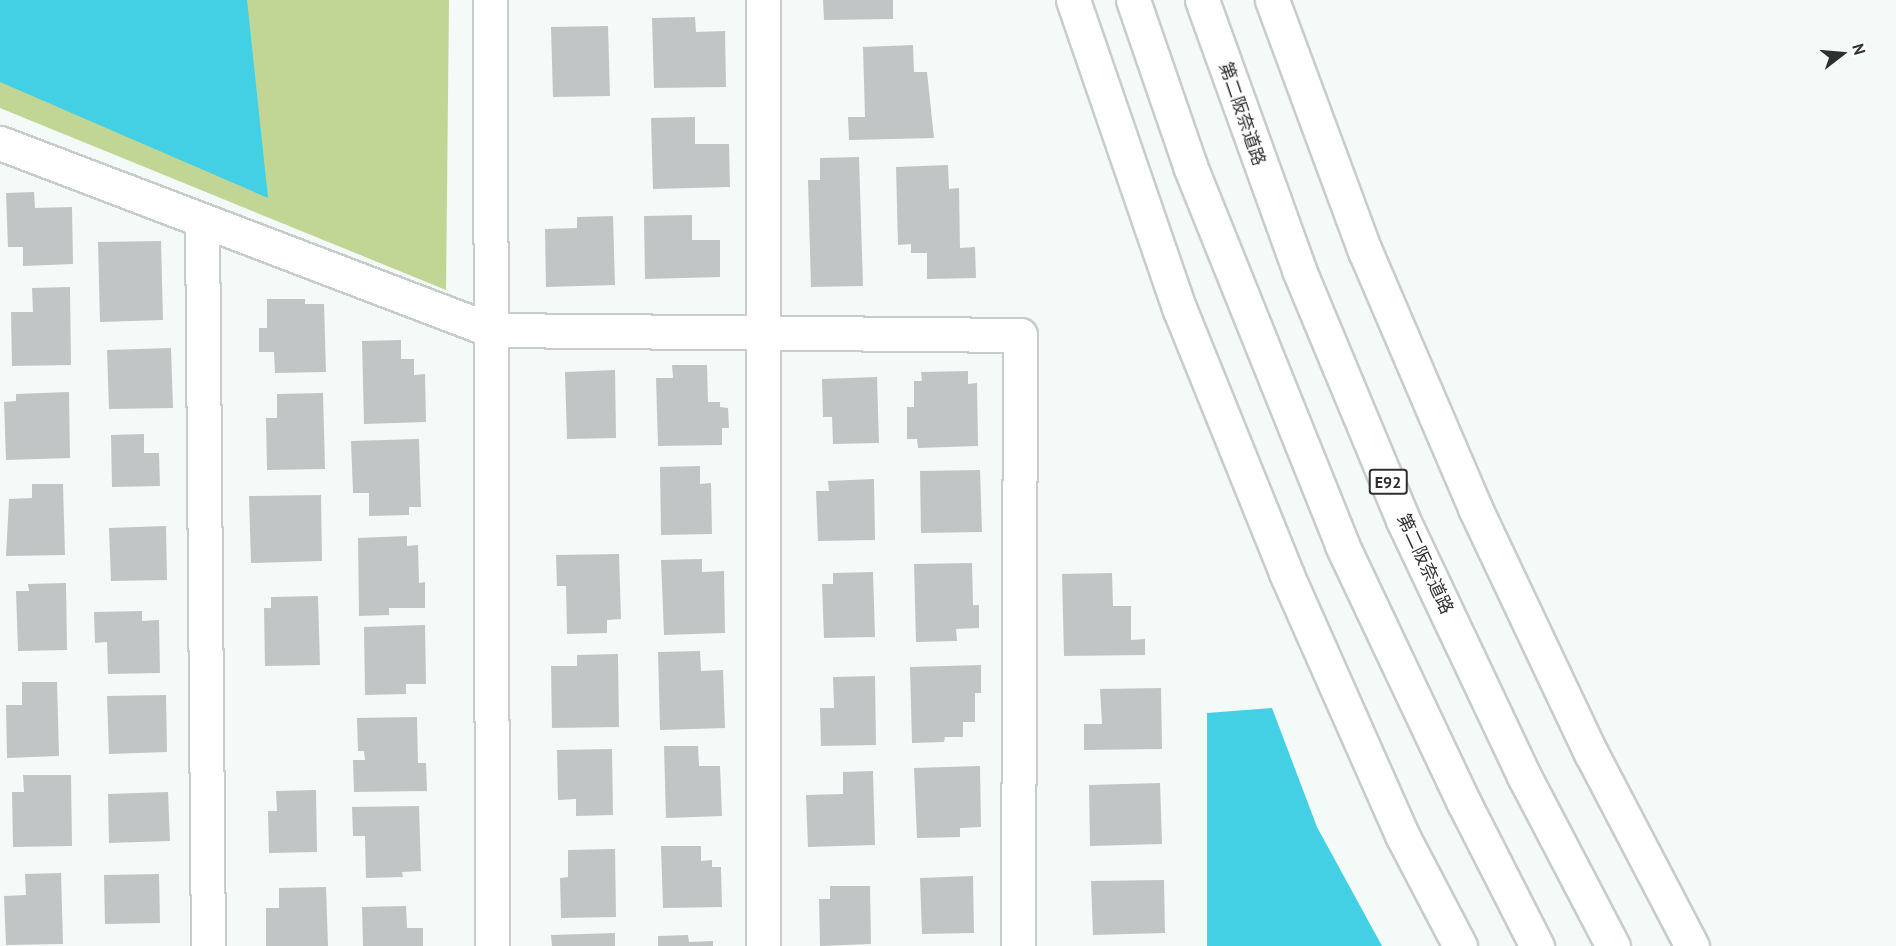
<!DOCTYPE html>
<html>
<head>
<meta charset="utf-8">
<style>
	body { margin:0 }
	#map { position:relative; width:1896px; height:946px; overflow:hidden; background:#f4faf7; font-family:"PT Sans","Noto Sans JP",sans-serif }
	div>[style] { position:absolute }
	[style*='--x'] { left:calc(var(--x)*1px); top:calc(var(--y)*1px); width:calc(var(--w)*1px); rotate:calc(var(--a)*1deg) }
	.green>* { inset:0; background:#c1d695 }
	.water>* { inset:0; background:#43d0e4 }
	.building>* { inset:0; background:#c0c6c6 }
	.roads { filter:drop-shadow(2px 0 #c8cdcb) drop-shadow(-2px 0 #c8cdcb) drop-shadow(0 2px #c8cdcb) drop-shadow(0 -2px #c8cdcb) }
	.street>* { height:33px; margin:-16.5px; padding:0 16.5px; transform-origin:16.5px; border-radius:16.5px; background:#fff }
	.highway>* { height:33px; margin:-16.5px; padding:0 16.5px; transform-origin:16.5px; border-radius:16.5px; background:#fff }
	span { translate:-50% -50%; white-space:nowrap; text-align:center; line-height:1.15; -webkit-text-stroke:4.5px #fff; paint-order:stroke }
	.shield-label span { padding:2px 4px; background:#fff; border:2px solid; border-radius:4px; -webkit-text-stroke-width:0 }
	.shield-label { font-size:16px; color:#2e302f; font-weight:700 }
	.street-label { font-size:18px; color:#2e302f }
	.north { position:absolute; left:1812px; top:24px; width:60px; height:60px; -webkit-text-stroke:4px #fff; paint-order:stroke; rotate:74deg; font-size:16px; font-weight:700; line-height:24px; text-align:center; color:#2e302f }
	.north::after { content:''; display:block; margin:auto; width:21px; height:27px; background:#2e302f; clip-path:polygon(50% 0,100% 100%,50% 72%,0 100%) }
</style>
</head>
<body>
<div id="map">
	<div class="green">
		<div style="clip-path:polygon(0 0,449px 0,446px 290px,0 108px)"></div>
	</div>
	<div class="water">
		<div style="clip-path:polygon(0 0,247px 0,268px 198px,0 82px)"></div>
		<div style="clip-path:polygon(1272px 708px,1317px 827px,1382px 946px,1207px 946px,1207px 713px)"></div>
	</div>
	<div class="building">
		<div style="clip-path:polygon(823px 0,893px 0,893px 19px,824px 20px)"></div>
		<div style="clip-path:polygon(695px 17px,696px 32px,725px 31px,726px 87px,654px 88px,652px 18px)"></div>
		<div style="clip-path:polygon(608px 26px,610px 96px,553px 97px,551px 27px)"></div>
		<div style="clip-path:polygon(913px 45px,914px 72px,927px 72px,934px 138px,849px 140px,848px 117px,865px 117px,863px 47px)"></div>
		<div style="clip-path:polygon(695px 117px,695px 144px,729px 144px,730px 187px,653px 189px,651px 118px)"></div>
		<div style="clip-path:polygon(859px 157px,863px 286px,811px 287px,808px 180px,820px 180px,820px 158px)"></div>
		<div style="clip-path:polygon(948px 165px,949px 189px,959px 188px,960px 248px,975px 247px,976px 278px,927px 279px,927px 253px,911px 253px,911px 244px,898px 245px,896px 167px)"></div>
		<div style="clip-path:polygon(34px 192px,35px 208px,72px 207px,73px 264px,23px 266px,23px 247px,8px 247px,6px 193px)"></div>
		<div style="clip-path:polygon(692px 215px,692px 240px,720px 240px,720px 277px,645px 279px,644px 216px)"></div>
		<div style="clip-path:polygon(613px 216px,615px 285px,546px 287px,545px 229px,577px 228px,577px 217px)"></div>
		<div style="clip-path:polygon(161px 241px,163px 320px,100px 322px,98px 242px)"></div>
		<div style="clip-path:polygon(70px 287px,71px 365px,12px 366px,11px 312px,33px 312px,32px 288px)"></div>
		<div style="clip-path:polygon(267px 299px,305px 299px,305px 304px,324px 304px,326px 372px,275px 373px,274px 352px,259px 352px,259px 328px,267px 328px)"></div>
		<div style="clip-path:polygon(401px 340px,401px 359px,414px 359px,414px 375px,425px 374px,426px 422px,364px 424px,362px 341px)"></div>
		<div style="clip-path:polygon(171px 348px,173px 408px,109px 409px,107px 350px)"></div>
		<div style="clip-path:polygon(672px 365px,707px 365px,708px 402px,720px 402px,720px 407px,728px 408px,729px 428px,722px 428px,722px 445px,658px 446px,656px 378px,673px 378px)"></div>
		<div style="clip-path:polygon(615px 370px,616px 438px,567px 439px,565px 372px)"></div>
		<div style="clip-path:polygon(968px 371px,968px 384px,977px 383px,978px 446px,918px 448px,917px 439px,907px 439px,907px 407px,914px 407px,914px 381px,922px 381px,921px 372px)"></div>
		<div style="clip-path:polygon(877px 377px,879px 443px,833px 444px,832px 417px,823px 417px,822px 379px)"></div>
		<div style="clip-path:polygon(69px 392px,70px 458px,6px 460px,4px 402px,16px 401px,16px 394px)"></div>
		<div style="clip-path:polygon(323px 393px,325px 469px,267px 470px,266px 418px,277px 418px,277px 394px)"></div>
		<div style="clip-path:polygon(144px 434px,144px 453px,159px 453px,160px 486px,112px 487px,111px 435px)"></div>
		<div style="clip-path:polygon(419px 439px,421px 507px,409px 507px,409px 515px,369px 516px,369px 493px,353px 493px,351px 441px)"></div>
		<div style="clip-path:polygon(700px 466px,700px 484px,711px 483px,712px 534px,661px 535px,660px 467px)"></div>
		<div style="clip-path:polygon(980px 470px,982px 532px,921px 533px,920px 471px)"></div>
		<div style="clip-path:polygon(874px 479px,875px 540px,818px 541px,816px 491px,829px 491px,828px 481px)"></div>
		<div style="clip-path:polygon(32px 484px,63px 484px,65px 555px,6px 556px,9px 499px,32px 498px)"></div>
		<div style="clip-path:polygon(321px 495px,322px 561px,251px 563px,249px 496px)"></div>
		<div style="clip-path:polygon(166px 526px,167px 580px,111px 581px,109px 528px)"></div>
		<div style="clip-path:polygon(407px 536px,407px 546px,418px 545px,419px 583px,425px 582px,425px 608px,389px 608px,389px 615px,359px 616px,358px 538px)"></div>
		<div style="clip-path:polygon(619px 554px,621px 619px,607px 620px,607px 633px,567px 634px,566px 586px,557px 586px,556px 555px)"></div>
		<div style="clip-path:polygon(702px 559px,702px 572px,724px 571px,725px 633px,664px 635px,661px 560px)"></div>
		<div style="clip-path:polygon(972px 563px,973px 605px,979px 605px,979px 628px,956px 629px,957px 641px,916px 642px,914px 564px)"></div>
		<div style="clip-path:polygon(873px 572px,875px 637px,824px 638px,822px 584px,833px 584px,833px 573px)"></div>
		<div style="clip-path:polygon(1112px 573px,1113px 606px,1131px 606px,1131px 640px,1145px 639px,1145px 655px,1064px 656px,1062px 574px)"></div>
		<div style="clip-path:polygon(66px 583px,67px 650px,18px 651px,16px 591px,29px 591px,28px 584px)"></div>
		<div style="clip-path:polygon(318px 596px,320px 665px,265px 666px,264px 608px,271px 608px,271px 597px)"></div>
		<div style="clip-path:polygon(142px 611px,142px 621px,159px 620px,160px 673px,108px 674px,107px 642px,95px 643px,94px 612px)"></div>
		<div style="clip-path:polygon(425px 625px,426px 684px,406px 684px,406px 694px,365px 695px,364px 627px)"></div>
		<div style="clip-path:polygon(700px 651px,701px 671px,723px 670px,725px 728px,660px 730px,658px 652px)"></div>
		<div style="clip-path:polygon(618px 654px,619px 727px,552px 728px,551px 666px,577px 666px,577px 655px)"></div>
		<div style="clip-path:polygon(981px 665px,981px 693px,975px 693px,975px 722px,963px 722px,963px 737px,945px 737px,944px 742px,912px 743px,910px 667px)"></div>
		<div style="clip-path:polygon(875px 676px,876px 745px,821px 746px,820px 708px,834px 708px,833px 677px)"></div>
		<div style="clip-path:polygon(22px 682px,57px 682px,59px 756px,7px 758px,6px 705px,22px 705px)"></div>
		<div style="clip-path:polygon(1161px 688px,1162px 749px,1084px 750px,1084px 724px,1102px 724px,1100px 689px)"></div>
		<div style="clip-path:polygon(166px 695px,167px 752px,109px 754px,107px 696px)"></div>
		<div style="clip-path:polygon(417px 717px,418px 763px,426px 763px,427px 791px,354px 792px,353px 760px,365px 760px,364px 751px,358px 751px,357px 718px)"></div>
		<div style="clip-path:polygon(664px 746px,698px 746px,699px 766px,720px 766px,722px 816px,666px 818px)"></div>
		<div style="clip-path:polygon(612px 749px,613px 815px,576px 816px,576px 799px,558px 800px,557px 750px)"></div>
		<div style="clip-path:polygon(980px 766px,981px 827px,960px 828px,960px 837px,917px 838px,914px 768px)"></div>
		<div style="clip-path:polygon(873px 771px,875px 845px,808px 847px,806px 795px,843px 794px,843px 772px)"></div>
		<div style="clip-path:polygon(23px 775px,71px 775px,72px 846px,13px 847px,12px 792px,24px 792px)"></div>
		<div style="clip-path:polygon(1160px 783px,1162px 844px,1090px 846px,1089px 785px)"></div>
		<div style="clip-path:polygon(316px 790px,317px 852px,269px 853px,268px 811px,277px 811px,276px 791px)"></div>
		<div style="clip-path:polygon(168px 792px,170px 841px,109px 843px,108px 794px)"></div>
		<div style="clip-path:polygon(419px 806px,421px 871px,402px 872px,403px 877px,366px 878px,365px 836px,353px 836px,352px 807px)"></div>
		<div style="clip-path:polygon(661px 846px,701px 846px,701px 861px,712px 860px,712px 867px,721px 867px,722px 907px,663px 908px)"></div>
		<div style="clip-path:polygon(615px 849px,616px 917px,561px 918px,560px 878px,568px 877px,568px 850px)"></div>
		<div style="clip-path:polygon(61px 873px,63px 944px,6px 945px,4px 896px,26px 895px,25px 874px)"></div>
		<div style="clip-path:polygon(159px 874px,160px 923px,105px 924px,104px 875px)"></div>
		<div style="clip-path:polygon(973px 876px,974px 933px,922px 934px,920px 878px)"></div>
		<div style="clip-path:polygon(1164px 880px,1165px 933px,1093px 935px,1091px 881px)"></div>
		<div style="clip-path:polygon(830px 886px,870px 886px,871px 944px,820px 946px,819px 899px,830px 899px)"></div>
		<div style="clip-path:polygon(326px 887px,328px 946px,266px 946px,266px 908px,279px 908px,279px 888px)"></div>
		<div style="clip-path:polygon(406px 906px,407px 928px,423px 928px,423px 946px,363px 946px,362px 907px)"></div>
		<div style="clip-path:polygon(615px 933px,615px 946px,552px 946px,551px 935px)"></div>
		<div style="clip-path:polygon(688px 935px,689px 942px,713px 941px,713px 946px,658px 946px,658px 936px)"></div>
	</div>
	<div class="roads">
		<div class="street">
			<div style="--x:490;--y:0;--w:946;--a:89.88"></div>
			<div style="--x:0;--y:143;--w:525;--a:20.85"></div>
			<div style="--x:491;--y:330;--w:529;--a:0.54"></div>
			<div style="--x:1020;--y:335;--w:611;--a:90.19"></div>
			<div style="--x:202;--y:221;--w:725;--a:89.53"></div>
			<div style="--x:763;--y:946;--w:946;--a:-90"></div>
		</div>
		<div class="highway">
			<div style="--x:1073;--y:0;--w:328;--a:71"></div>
			<div style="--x:1180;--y:310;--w:284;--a:68"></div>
			<div style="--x:1286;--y:573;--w:287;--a:66.1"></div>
			<div style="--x:1402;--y:835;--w:125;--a:62.4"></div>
			<div style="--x:1133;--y:0;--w:176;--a:71"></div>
			<div style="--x:1190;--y:166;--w:408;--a:68.1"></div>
			<div style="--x:1342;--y:545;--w:285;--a:64.7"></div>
			<div style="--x:1464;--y:803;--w:161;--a:63"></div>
			<div style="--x:1202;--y:0;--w:287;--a:70.2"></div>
			<div style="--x:1299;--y:270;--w:271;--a:67.4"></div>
			<div style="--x:1403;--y:520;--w:283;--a:64.7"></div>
			<div style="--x:1524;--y:776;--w:192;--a:62.4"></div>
			<div style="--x:1272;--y:0;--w:268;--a:69.7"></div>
			<div style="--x:1365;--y:251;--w:280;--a:66.8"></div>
			<div style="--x:1475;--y:508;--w:271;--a:64.7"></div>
			<div style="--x:1591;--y:753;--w:218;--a:62.4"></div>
		</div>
	</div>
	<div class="shield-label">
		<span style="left:1388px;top:482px">E92</span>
	</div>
	<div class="street-label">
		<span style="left:1242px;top:114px;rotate:71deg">第二阪奈道路</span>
		<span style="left:1425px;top:564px;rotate:65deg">第二阪奈道路</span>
	</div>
	<div class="north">N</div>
</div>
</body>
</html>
